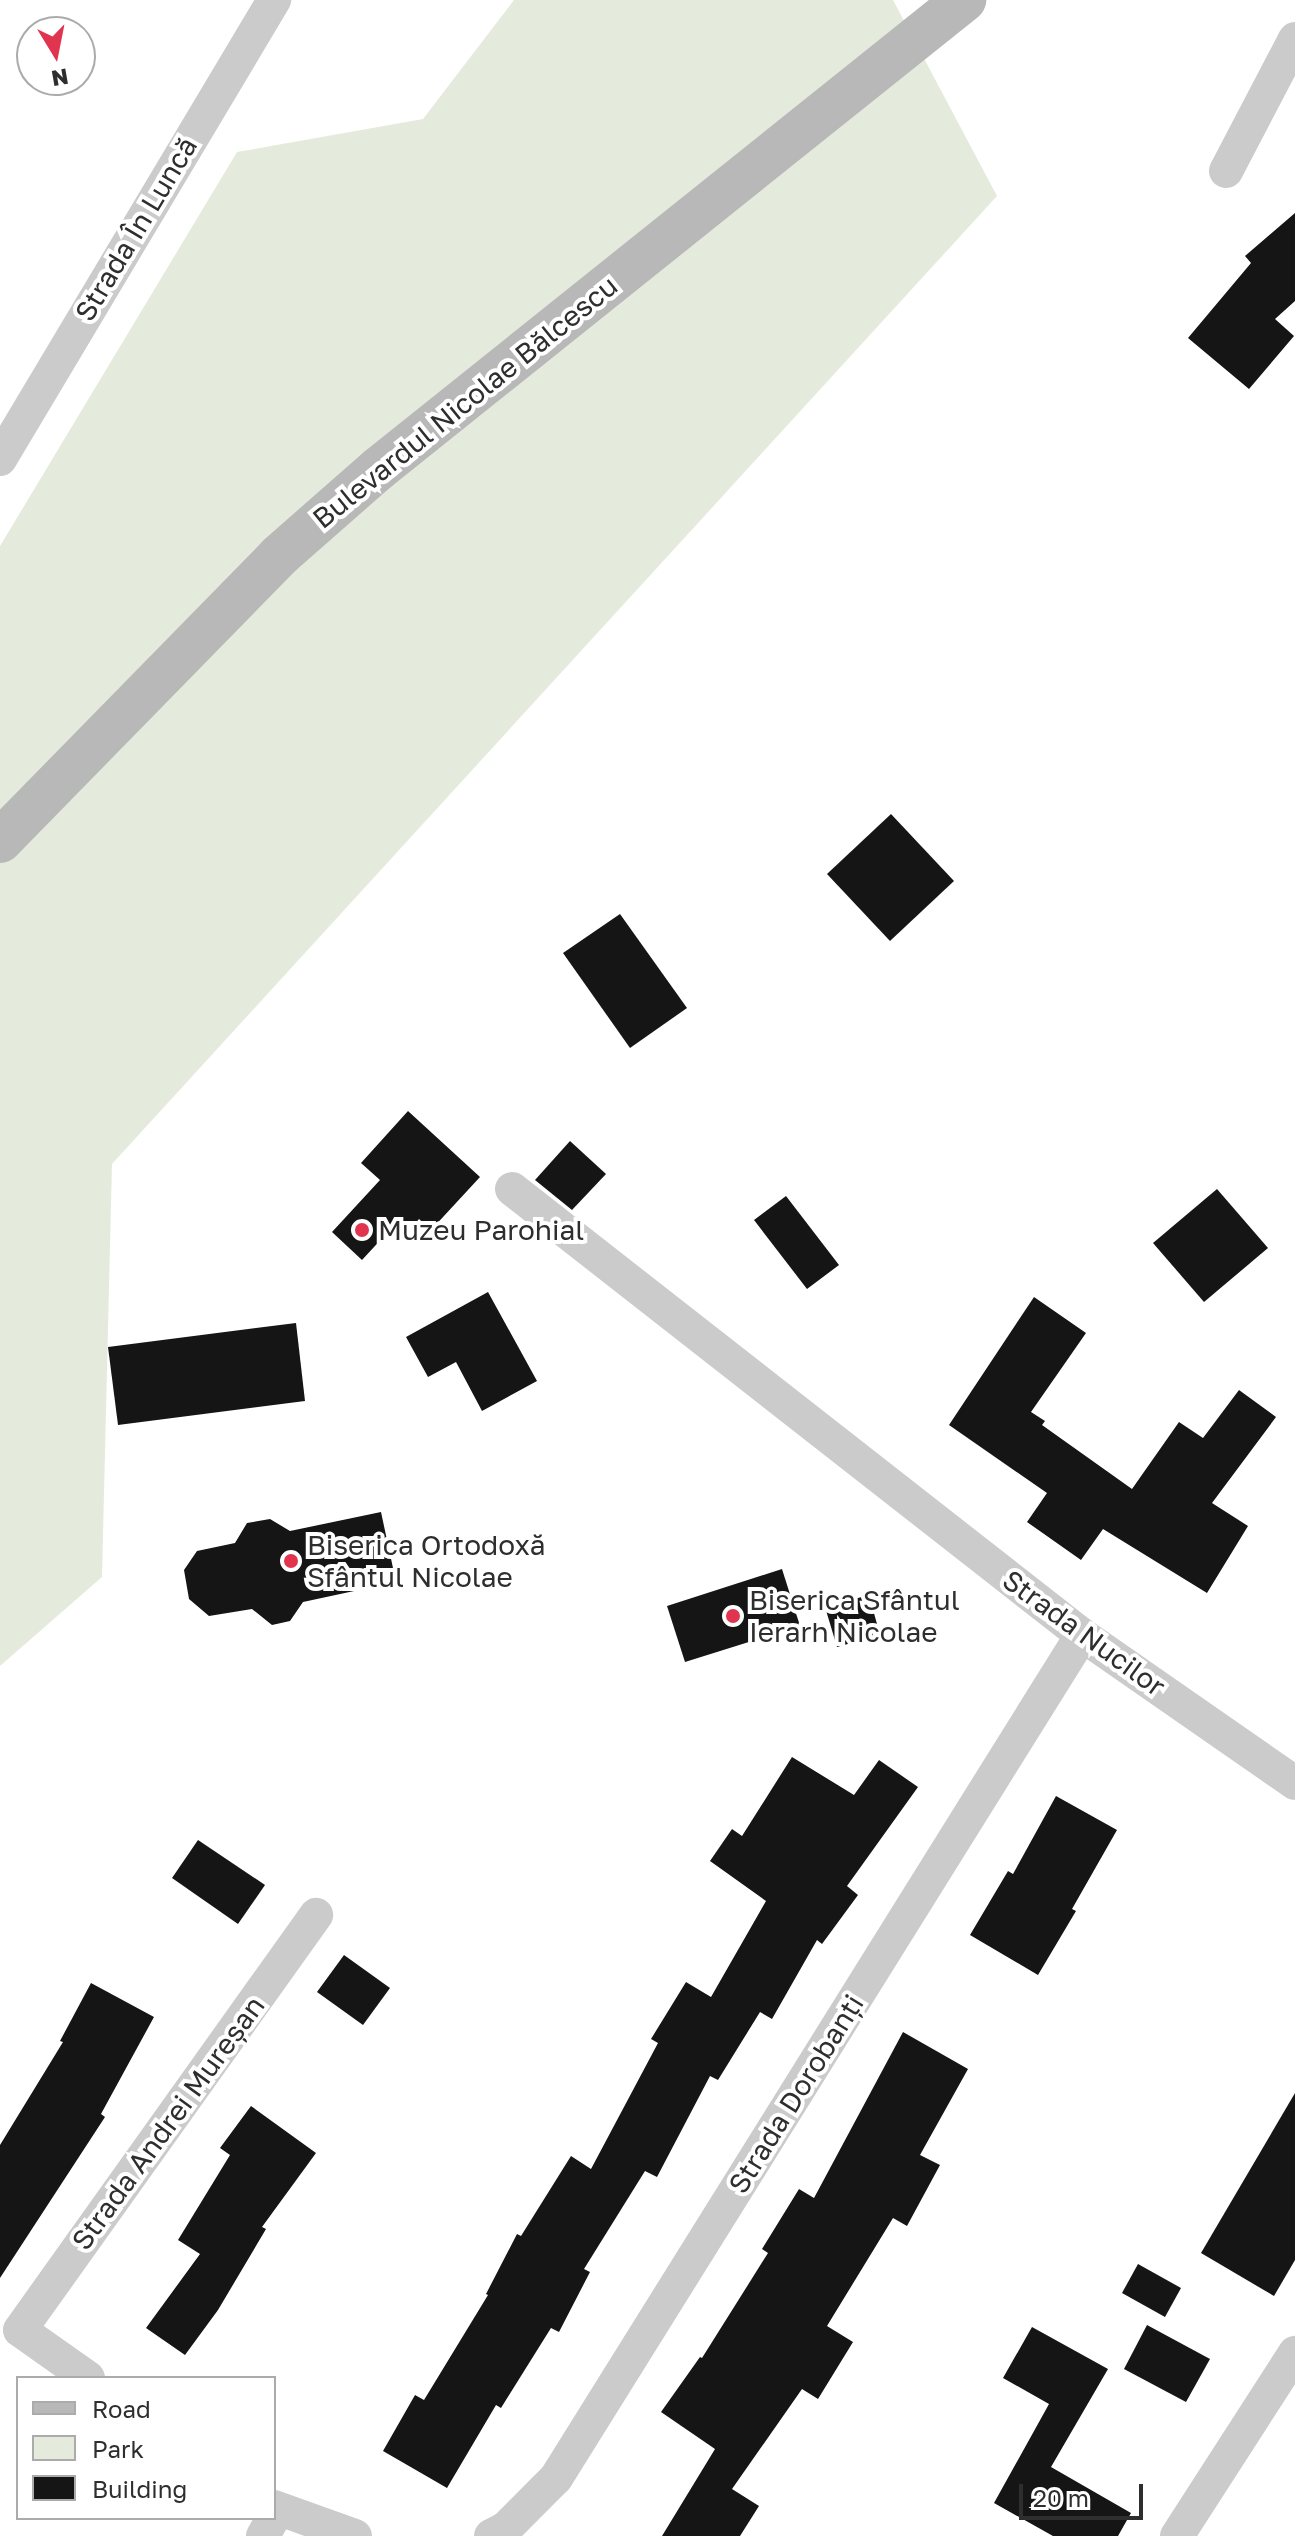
<!DOCTYPE html>
<html>
<head>
<meta charset="utf-8">
<style>
	body { margin:0 }
	#map { position:relative; width:1295px; height:2536px; overflow:hidden; background:#fff; font-family:"Golos Text",sans-serif }
	div>[style] { position:absolute }
	[style*='--x'] { left:calc(var(--x)*1px); top:calc(var(--y)*1px); width:calc(var(--w)*1px); rotate:calc(var(--a)*1deg) }
	.green>* { inset:0; background:#e5ebdc }
	.building>* { inset:0; background:#151515 }
	.street>* { height:34px; margin:-17px; padding:0 17px; transform-origin:17px; border-radius:17px; background:#cbcbcb }
	.secondary>* { height:44px; margin:-22px; padding:0 22px; transform-origin:22px; border-radius:22px; background:#b8b8b8 }
	.dots>* { width:22px; height:22px; translate:-50% -50%; box-sizing:border-box; border:4px solid #fff; border-radius:50% }
	span { translate:-50% -50%; white-space:nowrap; text-align:center; line-height:1.15; -webkit-text-stroke:8px #fff; paint-order:stroke }
	.street-label { font-size:28px; color:#2e2e2e }
	.poi-label { font-size:28px; color:#2e2e2e }
	.left { translate:0 -50%; text-align:left }
	.legend { position:absolute; left:16px; top:2376px; width:260px; height:144px; box-sizing:border-box; background:#fff; border:2px solid #ababab; margin:0; padding:10px 14px; list-style:none; font-size:24px; color:#2e2e2e }
	.legend li { display:flex; align-items:center; gap:16px; height:40px }
	.legend b { width:40px; border:2px solid #ababab }
	.north { position:absolute; left:16px; top:16px; width:80px; height:80px; box-sizing:border-box; background:#fff; border:2px solid #ababab; border-radius:50%; rotate:170deg; font-size:22px; font-weight:700; line-height:32px; text-align:center; color:#2e2e2e }
	.north::after { content:''; display:block; margin:auto; width:28px; height:36px; background:#e0344f; clip-path:polygon(50% 0,100% 100%,50% 72%,0 100%) }
	.scale { position:absolute; left:1019px; top:2484px; width:124px; height:36px; box-sizing:border-box; border:4px solid #2e2e2e; border-top:0; padding-left:10px; font-size:24px; line-height:28px; white-space:nowrap; color:#2e2e2e; -webkit-text-stroke:6px #fff; paint-order:stroke }
</style>
</head>
<body>
<div id="map">
	<div class="green">
		<div style="clip-path:polygon(514px 0,893px 0,997px 196px,112px 1164px,102px 1577px,0 1666px,0 546px,237px 152px,423px 119px)"></div>
	</div>
	<div class="building">
		<div style="clip-path:polygon(1295px 213px,1295px 301px,1275px 319px,1294px 336px,1249px 389px,1188px 338px,1251px 263px,1245px 256px)"></div>
		<div style="clip-path:polygon(891px 814px,954px 881px,890px 941px,827px 874px)"></div>
		<div style="clip-path:polygon(620px 914px,687px 1008px,630px 1048px,563px 953px)"></div>
		<div style="clip-path:polygon(408px 1111px,480px 1177px,431px 1230px,419px 1219px,409px 1231px,398px 1221px,362px 1260px,332px 1232px,380px 1180px,361px 1163px)"></div>
		<div style="clip-path:polygon(570px 1141px,606px 1174px,572px 1210px,535px 1180px)"></div>
		<div style="clip-path:polygon(1217px 1189px,1268px 1248px,1204px 1302px,1153px 1243px)"></div>
		<div style="clip-path:polygon(786px 1196px,839px 1265px,807px 1289px,754px 1220px)"></div>
		<div style="clip-path:polygon(488px 1292px,537px 1381px,482px 1411px,456px 1362px,428px 1377px,406px 1337px)"></div>
		<div style="clip-path:polygon(1034px 1297px,1086px 1333px,1031px 1412px,1045px 1421px,1042px 1425px,1132px 1489px,1179px 1422px,1203px 1438px,1239px 1390px,1276px 1417px,1212px 1503px,1248px 1526px,1207px 1593px,1103px 1529px,1081px 1560px,1027px 1522px,1047px 1493px,949px 1425px)"></div>
		<div style="clip-path:polygon(296px 1323px,305px 1401px,118px 1425px,108px 1347px)"></div>
		<div style="clip-path:polygon(381px 1512px,396px 1582px,303px 1602px,290px 1621px,272px 1625px,252px 1609px,209px 1616px,189px 1599px,184px 1570px,197px 1551px,235px 1543px,247px 1523px,270px 1519px,290px 1531px)"></div>
		<div style="clip-path:polygon(782px 1569px,800px 1626px,685px 1662px,667px 1606px)"></div>
		<div style="clip-path:polygon(869px 1595px,880px 1635px,837px 1647px,825px 1607px)"></div>
		<div style="clip-path:polygon(792px 1757px,854px 1795px,879px 1760px,918px 1787px,847px 1886px,858px 1895px,822px 1944px,817px 1940px,772px 2019px,760px 2012px,718px 2080px,710px 2076px,657px 2177px,645px 2171px,584px 2269px,590px 2272px,559px 2332px,551px 2328px,501px 2408px,496px 2405px,447px 2488px,383px 2451px,415px 2395px,424px 2400px,488px 2295px,486px 2294px,517px 2234px,521px 2236px,571px 2156px,591px 2169px,658px 2043px,651px 2039px,686px 1982px,711px 1997px,766px 1901px,710px 1861px,732px 1829px,742px 1836px)"></div>
		<div style="clip-path:polygon(1056px 1796px,1117px 1830px,1072px 1909px,1076px 1911px,1038px 1975px,970px 1935px,1008px 1871px,1013px 1874px)"></div>
		<div style="clip-path:polygon(198px 1840px,265px 1885px,238px 1924px,172px 1878px)"></div>
		<div style="clip-path:polygon(344px 1955px,390px 1988px,363px 2025px,317px 1992px)"></div>
		<div style="clip-path:polygon(91px 1983px,154px 2017px,101px 2114px,105px 2117px,0 2278px,0 2145px,63px 2042px,60px 2041px)"></div>
		<div style="clip-path:polygon(903px 2032px,968px 2069px,920px 2155px,940px 2165px,907px 2226px,893px 2218px,827px 2326px,853px 2342px,818px 2399px,802px 2389px,732px 2489px,759px 2506px,740px 2536px,662px 2536px,715px 2449px,661px 2412px,700px 2357px,702px 2358px,768px 2253px,762px 2249px,799px 2189px,814px 2198px)"></div>
		<div style="clip-path:polygon(1295px 2093px,1295px 2260px,1274px 2296px,1201px 2253px)"></div>
		<div style="clip-path:polygon(251px 2106px,316px 2153px,262px 2227px,266px 2229px,218px 2310px,185px 2355px,146px 2328px,200px 2254px,178px 2240px,230px 2155px,220px 2148px)"></div>
		<div style="clip-path:polygon(1138px 2264px,1181px 2288px,1165px 2317px,1122px 2293px)"></div>
		<div style="clip-path:polygon(1147px 2325px,1210px 2359px,1186px 2402px,1124px 2369px)"></div>
		<div style="clip-path:polygon(1032px 2327px,1108px 2369px,1051px 2467px,1131px 2513px,1118px 2536px,1053px 2536px,994px 2503px,1049px 2404px,1003px 2378px)"></div>
	</div>
	<div class="street">
		<div style="--x:1226;--y:171;--w:149;--a:-62.4"></div>
		<div style="--x:0;--y:459;--w:535;--a:-59.16"></div>
		<div style="--x:512;--y:1189;--w:724;--a:38.04"></div>
		<div style="--x:1082;--y:1635;--w:259;--a:34.8"></div>
		<div style="--x:88;--y:2378;--w:83;--a:-144.8"></div>
		<div style="--x:20;--y:2330;--w:510;--a:-54.5"></div>
		<div style="--x:274;--y:2507;--w:86;--a:19.7"></div>
		<div style="--x:263;--y:2536;--w:21;--a:-61"></div>
		<div style="--x:491;--y:2536;--w:16;--a:-27"></div>
		<div style="--x:505;--y:2529;--w:72;--a:-45"></div>
		<div style="--x:556;--y:2478;--w:994;--a:-58.04"></div>
		<div style="--x:1177;--y:2536;--w:218;--a:-57.2"></div>
	</div>
	<div class="secondary">
		<div style="--x:0;--y:841;--w:400;--a:-45.6"></div>
		<div style="--x:280;--y:555;--w:130;--a:-41.3"></div>
		<div style="--x:378;--y:469;--w:751;--a:-38.67"></div>
	</div>
	<div class="dots">
		<div style="left:362px;top:1230px;background:#e0344f"></div>
		<div style="left:291px;top:1561px;background:#e0344f"></div>
		<div style="left:733px;top:1616px;background:#e0344f"></div>
	</div>
	<div class="street-label">
		<span style="left:136px;top:229px;rotate:-59deg">Strada În Luncă</span>
		<span style="left:465px;top:402px;rotate:-39deg">Bulevardul Nicolae Bălcescu</span>
		<span style="left:1084px;top:1633px;rotate:36deg">Strada Nucilor</span>
		<span style="left:796px;top:2094px;rotate:-58deg">Strada Dorobanți</span>
		<span style="left:168px;top:2123px;rotate:-54deg">Strada Andrei Mureșan</span>
	</div>
	<div class="poi-label">
		<span class="left" style="left:378px;top:1230px">Muzeu Parohial</span>
		<span class="left" style="left:307px;top:1561px">Biserica Ortodoxă<br>Sfântul Nicolae</span>
		<span class="left" style="left:749px;top:1616px">Biserica Sfântul<br>Ierarh Nicolae</span>
	</div>
	<ul class="legend">
	<li><b style="height:10px;background:#b8b8b8"></b>Road</li>
	<li><b style="height:22px;background:#e5ebdc"></b>Park</li>
	<li><b style="height:22px;background:#151515"></b>Building</li>
	</ul>
	<div class="north">N</div>
	<div class="scale">20 m</div>
</div>
</body>
</html>
